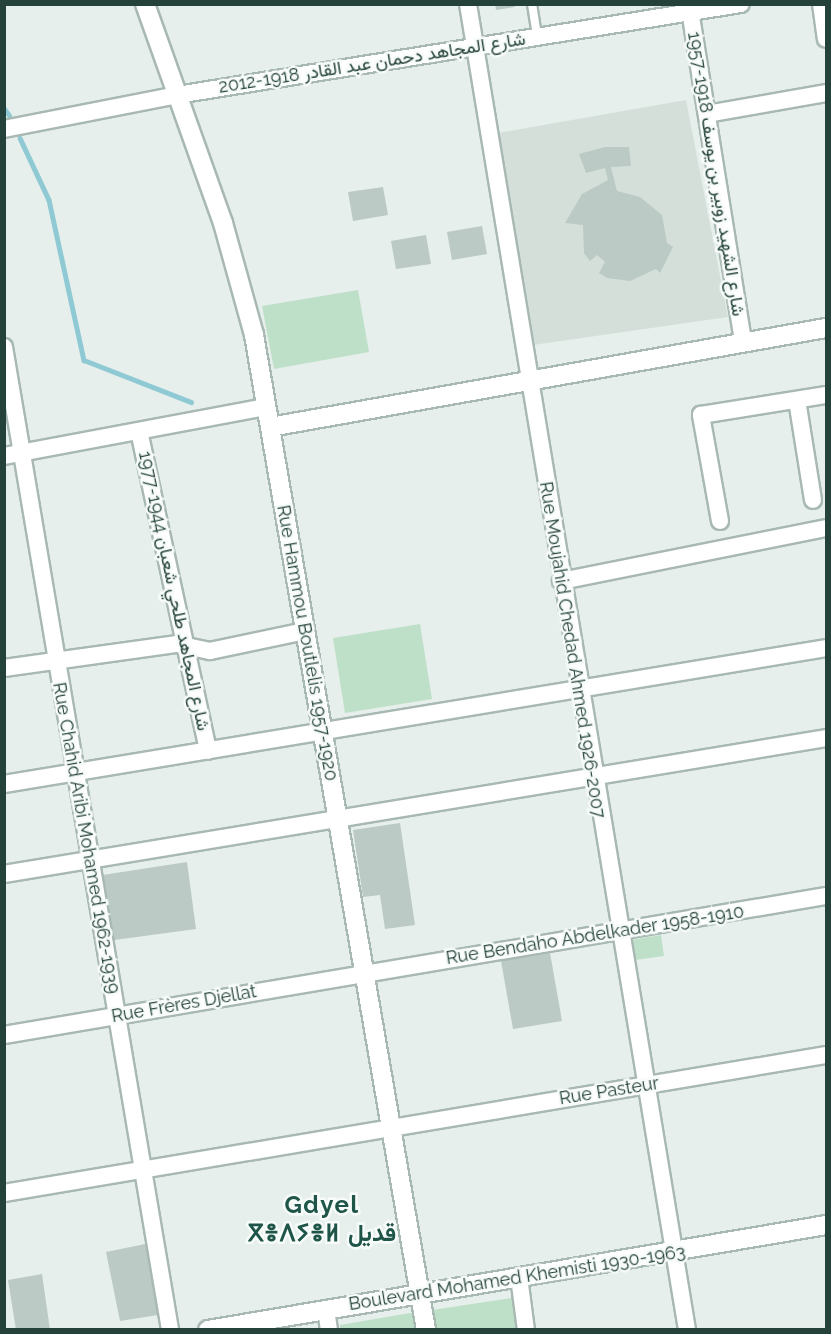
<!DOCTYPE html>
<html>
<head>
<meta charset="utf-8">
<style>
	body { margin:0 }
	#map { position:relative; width:831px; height:1334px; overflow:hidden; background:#e6efeb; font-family:Raleway,Vazirmatn,"Noto Sans Tifinagh",sans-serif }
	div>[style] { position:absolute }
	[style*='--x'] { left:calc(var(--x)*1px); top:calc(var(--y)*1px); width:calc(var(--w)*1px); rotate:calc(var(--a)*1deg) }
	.built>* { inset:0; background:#d4dfda }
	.green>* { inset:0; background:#bfe0c8 }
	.stream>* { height:4.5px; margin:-2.25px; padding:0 2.25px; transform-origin:2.25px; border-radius:2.25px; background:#8ec9d4 }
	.building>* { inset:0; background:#bbcac4 }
	.roads { filter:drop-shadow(2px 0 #a8b8b2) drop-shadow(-2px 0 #a8b8b2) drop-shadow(0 2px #a8b8b2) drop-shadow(0 -2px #a8b8b2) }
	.service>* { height:8px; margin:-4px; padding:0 4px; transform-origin:4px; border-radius:4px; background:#fff }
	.minor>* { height:16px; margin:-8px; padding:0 8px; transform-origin:8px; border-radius:8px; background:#fff }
	.secondary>* { height:18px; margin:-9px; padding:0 9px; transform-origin:9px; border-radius:9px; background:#fff }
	span { translate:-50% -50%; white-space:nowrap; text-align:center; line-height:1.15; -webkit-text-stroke:5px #f7fbf9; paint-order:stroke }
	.street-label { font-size:18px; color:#24423a }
	.district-label { font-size:24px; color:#1f5548; font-weight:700; letter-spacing:1.5px }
	.frame { position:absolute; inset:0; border:6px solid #24423a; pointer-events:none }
</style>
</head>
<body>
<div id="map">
	<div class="built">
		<div style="clip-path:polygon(686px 100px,728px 317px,526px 346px,492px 134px)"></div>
	</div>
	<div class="green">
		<div style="clip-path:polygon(358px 290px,369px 352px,274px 369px,262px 306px)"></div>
		<div style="clip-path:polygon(420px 624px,432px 699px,345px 713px,333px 638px)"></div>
		<div style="clip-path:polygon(661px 935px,664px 956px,628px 961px,625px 941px)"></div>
		<div style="clip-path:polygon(518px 1297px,523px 1329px,435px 1329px,432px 1310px)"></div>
		<div style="clip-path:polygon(416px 1312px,421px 1329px,340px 1329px,340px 1325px)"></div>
	</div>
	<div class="stream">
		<div style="--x:4;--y:108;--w:9;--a:54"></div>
		<div style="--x:20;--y:138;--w:68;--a:64.9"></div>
		<div style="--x:49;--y:200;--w:164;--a:77.7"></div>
		<div style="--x:84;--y:360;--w:115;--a:21.4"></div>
	</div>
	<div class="building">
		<div style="clip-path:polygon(495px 4px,514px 4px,515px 7px,496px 10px)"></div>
		<div style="clip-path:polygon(605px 147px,629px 147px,631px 166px,611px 167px,617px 191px,640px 197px,662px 215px,667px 243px,673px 247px,660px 273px,656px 269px,630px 281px,607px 278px,599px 273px,605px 262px,597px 255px,590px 261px,584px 253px,583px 225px,565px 223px,582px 194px,608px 180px,605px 168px,586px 173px,579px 154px)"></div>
		<div style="clip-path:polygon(383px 187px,388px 215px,353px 221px,348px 192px)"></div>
		<div style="clip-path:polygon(482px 226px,487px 254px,452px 260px,447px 232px)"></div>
		<div style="clip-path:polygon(426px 235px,431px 264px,396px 269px,391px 241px)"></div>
		<div style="clip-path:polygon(400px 823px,415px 925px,385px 929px,380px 895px,363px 897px,353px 830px)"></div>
		<div style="clip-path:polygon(187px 862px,196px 929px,107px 941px,96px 876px)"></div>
		<div style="clip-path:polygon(550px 953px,562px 1021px,513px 1029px,501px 961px)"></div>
		<div style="clip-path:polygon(150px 1243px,164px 1314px,120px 1321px,106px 1252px)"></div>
		<div style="clip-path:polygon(42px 1274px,50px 1330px,16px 1330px,8px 1280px)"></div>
	</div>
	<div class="roads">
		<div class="service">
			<div style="--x:532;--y:4;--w:33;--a:81"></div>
		</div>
		<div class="minor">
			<div style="--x:468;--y:4;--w:1344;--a:80.62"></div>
			<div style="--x:689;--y:4;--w:343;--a:80.9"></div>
			<div style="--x:821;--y:4;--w:35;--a:82"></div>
			<div style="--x:707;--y:114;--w:121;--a:-10"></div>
			<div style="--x:4;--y:129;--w:176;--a:-11.1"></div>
			<div style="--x:177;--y:95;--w:571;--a:-9.17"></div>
			<div style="--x:4;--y:347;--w:997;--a:80.41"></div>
			<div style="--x:797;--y:400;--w:101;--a:80.9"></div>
			<div style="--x:139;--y:431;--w:327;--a:77.8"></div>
			<div style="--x:4;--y:456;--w:267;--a:-10.6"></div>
			<div style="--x:720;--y:521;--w:108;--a:-100.2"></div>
			<div style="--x:701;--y:415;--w:127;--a:-9.1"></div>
			<div style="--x:561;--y:581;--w:270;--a:-11.3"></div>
			<div style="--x:4;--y:668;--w:175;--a:-7.9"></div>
			<div style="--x:177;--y:644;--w:34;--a:12"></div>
			<div style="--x:210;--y:651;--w:97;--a:-11.9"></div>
			<div style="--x:4;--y:784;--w:833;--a:-9.39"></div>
			<div style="--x:4;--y:874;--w:833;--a:-9.39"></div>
			<div style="--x:4;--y:1035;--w:834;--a:-9.6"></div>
			<div style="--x:4;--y:1193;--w:834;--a:-9.53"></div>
			<div style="--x:519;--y:1277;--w:53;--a:82.5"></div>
			<div style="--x:326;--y:1309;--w:21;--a:82"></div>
		</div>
		<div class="secondary">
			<div style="--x:145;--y:4;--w:232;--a:70.4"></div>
			<div style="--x:223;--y:223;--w:116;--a:74.5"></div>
			<div style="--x:254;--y:335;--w:1010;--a:80.19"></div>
			<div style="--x:270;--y:427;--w:565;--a:-10.1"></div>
			<div style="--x:208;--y:1330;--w:627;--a:-9.64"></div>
		</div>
	</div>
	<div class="street-label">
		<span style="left:372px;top:63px;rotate:-9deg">شارع المجاهد دحمان عبد القادر 1918-2012</span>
		<span style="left:716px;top:174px;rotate:81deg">شارع الشهيد زوبير بن يوسف 1918-1957</span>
		<span style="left:174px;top:591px;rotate:78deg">شارع المجاهد طلحي شعبان 1944-1977</span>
		<span style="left:307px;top:643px;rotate:80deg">Rue Hammou Boutlelis 1957-1920</span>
		<span style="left:572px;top:650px;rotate:81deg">Rue Moujahid Chedad Ahmed 1926-2007</span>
		<span style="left:86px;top:838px;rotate:80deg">Rue Chahid Aribi Mohamed 1962-1939</span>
		<span style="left:595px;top:935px;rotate:-9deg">Rue Bendaho Abdelkader 1958-1910</span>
		<span style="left:184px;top:1004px;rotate:-10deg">Rue Frères Djellat</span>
		<span style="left:609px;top:1091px;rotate:-9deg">Rue Pasteur</span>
		<span style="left:517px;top:1278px;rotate:-9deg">Boulevard Mohamed Khemisti 1930-1963</span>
	</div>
	<div class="district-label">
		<span style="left:322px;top:1219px">Gdyel<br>ⴳⴻⴷⵢⴻⵍ قديل</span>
	</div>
	<div class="frame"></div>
</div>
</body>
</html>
